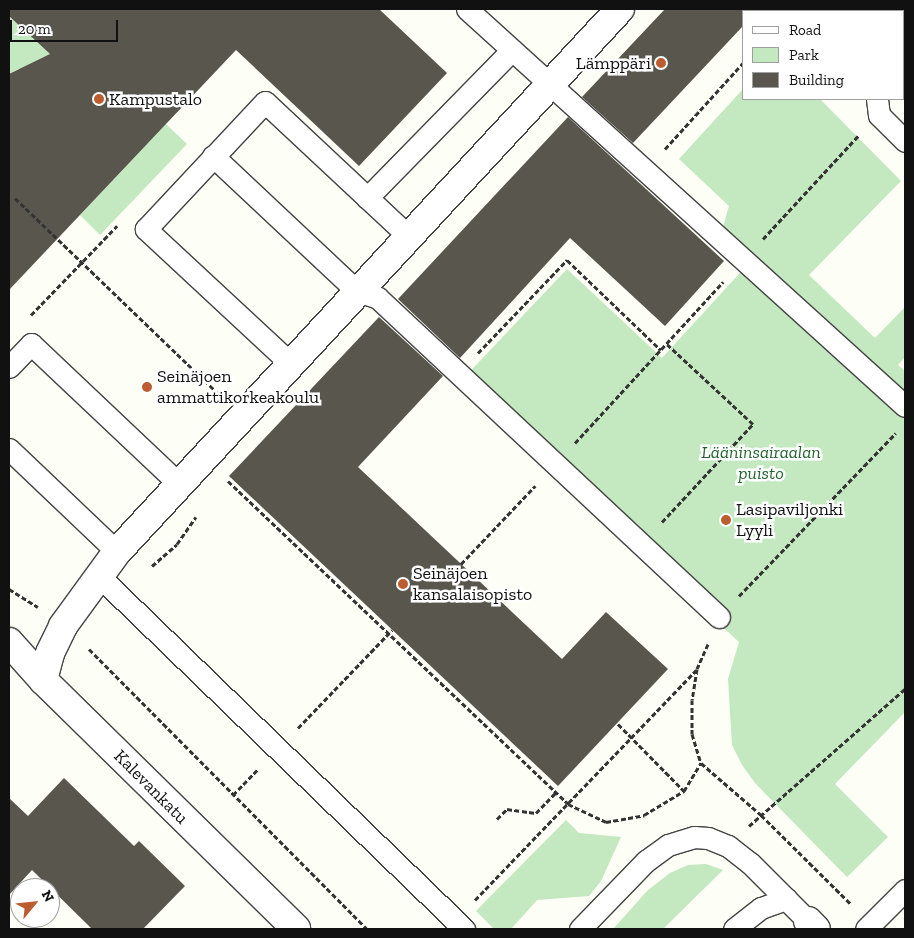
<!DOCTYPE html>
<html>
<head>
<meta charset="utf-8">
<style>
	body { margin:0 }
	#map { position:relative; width:914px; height:938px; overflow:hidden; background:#fdfef5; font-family:"Zilla Slab",serif }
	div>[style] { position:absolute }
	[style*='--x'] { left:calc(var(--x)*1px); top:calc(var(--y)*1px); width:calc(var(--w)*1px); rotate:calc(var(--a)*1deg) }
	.green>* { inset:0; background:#c4e8bf }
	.building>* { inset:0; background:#59564d }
	.path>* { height:3px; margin-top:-1.5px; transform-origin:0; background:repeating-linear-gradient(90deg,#333 0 5px,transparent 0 7.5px) }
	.roads { filter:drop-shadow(1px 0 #444) drop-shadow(-1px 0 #444) drop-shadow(0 1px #444) drop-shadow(0 -1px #444) }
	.service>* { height:21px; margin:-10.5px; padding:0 10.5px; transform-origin:10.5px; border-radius:10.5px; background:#fff }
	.minor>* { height:28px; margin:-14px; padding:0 14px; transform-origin:14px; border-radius:14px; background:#fff }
	.dots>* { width:14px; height:14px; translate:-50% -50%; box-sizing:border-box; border:2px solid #fff; border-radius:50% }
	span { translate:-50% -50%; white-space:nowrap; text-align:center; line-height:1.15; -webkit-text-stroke:5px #fff; paint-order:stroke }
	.poi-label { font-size:18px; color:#111 }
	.right { translate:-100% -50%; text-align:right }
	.left { translate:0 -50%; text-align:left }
	.park-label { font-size:18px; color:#23662e; font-style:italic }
	.street-label { font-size:18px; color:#111 }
	.frame { position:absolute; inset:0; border:10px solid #111; pointer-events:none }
	.legend { position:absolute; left:742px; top:10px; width:162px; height:90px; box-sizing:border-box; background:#fff; border:1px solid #a0a0a0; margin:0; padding:6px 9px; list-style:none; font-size:15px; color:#111 }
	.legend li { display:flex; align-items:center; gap:10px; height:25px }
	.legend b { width:25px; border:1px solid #a0a0a0 }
	.north { position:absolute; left:10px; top:878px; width:50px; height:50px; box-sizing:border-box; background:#fff; border:1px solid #a0a0a0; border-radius:50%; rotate:62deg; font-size:14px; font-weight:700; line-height:20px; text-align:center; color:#111 }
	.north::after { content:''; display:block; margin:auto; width:18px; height:22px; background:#bb5d2e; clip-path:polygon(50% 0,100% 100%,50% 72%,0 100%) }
	.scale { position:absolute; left:10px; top:20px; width:108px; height:22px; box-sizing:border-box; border:2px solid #111; border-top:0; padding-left:6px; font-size:15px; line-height:18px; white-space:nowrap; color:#111; -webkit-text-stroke:4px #fff; paint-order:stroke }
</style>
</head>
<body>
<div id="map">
	<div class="green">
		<div style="clip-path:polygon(9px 16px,52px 56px,40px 70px,18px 69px,9px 74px)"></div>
		<div style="clip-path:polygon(743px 89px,743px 99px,820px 99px,901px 181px,809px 275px,875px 338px,905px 307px,905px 357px,898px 365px,905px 371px,905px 712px,835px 784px,888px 837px,847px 877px,755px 783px,742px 765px,732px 745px,728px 679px,739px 642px,460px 382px,567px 269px,662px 358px,748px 264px,720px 237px,729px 206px,679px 159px)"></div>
		<div style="clip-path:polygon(166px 124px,187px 144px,100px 235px,80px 215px)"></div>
		<div style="clip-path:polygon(566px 820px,579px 833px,621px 837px,601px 881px,589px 896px,537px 900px,511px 929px,494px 929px,476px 911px)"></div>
		<div style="clip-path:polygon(706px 864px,723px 870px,663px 929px,613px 929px,648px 890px,670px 873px,688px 865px)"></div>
	</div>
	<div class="building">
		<div style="clip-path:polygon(9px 9px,379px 9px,447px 73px,359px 166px,236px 50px,9px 290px,9px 74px,50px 54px,9px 16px)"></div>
		<div style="clip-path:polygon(665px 9px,759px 9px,757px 11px,743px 11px,743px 26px,633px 143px,582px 97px)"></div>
		<div style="clip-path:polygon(568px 117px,724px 261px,665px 326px,570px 238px,460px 358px,398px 299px)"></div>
		<div style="clip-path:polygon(379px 317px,443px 376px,358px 467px,562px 659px,606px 612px,668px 669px,558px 786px,229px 476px)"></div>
		<div style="clip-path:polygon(64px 778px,134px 846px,139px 841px,185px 886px,143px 929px,92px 929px,32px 870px,9px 895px,9px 798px,28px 816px)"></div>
	</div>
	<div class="path">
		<div style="--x:665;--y:149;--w:116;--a:-47.8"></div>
		<div style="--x:15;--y:198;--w:283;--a:43.9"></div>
		<div style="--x:763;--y:239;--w:142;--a:-47.3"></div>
		<div style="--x:31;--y:315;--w:124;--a:-46"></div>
		<div style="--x:478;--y:353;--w:129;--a:-46.3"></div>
		<div style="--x:567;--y:260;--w:130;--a:43.8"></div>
		<div style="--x:575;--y:443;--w:219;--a:-47.4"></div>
		<div style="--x:228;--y:481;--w:469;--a:43.5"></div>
		<div style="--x:568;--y:804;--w:42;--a:25.3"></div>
		<div style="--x:606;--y:822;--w:39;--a:-10"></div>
		<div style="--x:644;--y:815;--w:47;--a:-31"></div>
		<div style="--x:684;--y:791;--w:33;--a:-59"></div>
		<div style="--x:662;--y:522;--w:134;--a:-47.1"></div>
		<div style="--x:753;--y:424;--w:117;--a:-137.1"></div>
		<div style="--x:461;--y:564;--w:108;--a:-46.5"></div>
		<div style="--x:152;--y:566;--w:33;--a:-41"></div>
		<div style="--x:177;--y:544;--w:33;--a:-55"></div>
		<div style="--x:9;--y:589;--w:34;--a:32"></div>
		<div style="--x:739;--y:596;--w:226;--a:-46.1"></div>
		<div style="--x:708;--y:644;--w:27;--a:114"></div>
		<div style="--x:697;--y:669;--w:31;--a:99"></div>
		<div style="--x:692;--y:700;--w:34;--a:90"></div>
		<div style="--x:692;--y:734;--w:30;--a:73"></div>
		<div style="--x:701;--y:763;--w:79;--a:40.9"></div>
		<div style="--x:761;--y:815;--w:127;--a:44.7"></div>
		<div style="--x:89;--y:649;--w:395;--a:45.2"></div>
		<div style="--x:618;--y:724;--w:94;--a:45.4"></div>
		<div style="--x:298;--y:728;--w:136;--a:-46.2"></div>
		<div style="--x:233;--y:795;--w:35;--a:-46"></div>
		<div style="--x:497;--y:819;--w:14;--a:-45"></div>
		<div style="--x:507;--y:809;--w:29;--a:8"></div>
		<div style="--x:536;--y:813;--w:28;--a:-46"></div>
		<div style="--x:749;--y:826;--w:208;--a:-41.3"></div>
		<div style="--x:475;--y:900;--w:319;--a:-46.1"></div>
	</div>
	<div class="roads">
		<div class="service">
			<div style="--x:467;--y:9;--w:591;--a:42.19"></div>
			<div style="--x:816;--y:9;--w:4;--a:34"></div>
			<div style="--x:877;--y:99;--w:16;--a:83"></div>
			<div style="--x:879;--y:115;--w:37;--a:45"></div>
			<div style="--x:213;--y:156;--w:197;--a:43.2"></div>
			<div style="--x:357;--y:291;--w:22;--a:18"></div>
			<div style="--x:378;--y:298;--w:467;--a:43.1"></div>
			<div style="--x:367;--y:198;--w:207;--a:-45.6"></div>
			<div style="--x:290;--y:363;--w:197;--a:-137.1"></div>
			<div style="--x:146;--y:229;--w:174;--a:-46.9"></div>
			<div style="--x:265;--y:102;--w:196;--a:43.1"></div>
			<div style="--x:9;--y:367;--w:32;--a:-46"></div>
			<div style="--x:31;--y:344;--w:204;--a:43.4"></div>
			<div style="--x:9;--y:449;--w:149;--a:43.6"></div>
			<div style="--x:99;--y:576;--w:508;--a:44.04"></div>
			<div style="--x:580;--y:929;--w:95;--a:-45.9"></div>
			<div style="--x:646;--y:861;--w:27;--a:-36"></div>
			<div style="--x:668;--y:845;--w:27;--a:-17"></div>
			<div style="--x:694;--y:837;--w:14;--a:4"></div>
			<div style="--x:708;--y:838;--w:22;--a:22"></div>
			<div style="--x:728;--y:846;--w:28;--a:38"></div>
			<div style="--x:750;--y:863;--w:82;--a:45"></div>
			<div style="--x:734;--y:929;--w:34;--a:-38"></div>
			<div style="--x:761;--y:908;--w:27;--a:-20"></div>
			<div style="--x:866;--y:929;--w:55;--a:-45"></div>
		</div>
		<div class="minor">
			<div style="--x:9;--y:642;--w:51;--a:48.2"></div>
			<div style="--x:43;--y:680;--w:355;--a:44.5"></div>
			<div style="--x:43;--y:680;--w:28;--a:-75"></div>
			<div style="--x:50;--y:653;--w:30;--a:-64"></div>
			<div style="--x:63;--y:626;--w:92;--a:-53.9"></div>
			<div style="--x:117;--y:552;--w:740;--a:-47.19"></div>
			<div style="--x:808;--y:921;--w:11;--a:45"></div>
		</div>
	</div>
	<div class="dots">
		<div style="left:661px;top:63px;background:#bb5d2e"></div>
		<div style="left:99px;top:99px;background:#bb5d2e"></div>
		<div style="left:147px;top:387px;background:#bb5d2e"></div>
		<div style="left:726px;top:520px;background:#bb5d2e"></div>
		<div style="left:403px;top:584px;background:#bb5d2e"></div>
	</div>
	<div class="poi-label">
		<span class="right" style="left:651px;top:63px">Lämppäri</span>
		<span class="left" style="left:109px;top:99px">Kampustalo</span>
		<span class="left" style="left:157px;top:387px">Seinäjoen<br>ammattikorkeakoulu</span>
		<span class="left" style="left:736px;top:520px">Lasipaviljonki<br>Lyyli</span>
		<span class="left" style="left:413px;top:584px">Seinäjoen<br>kansalaisopisto</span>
	</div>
	<div class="park-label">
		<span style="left:761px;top:463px">Lääninsairaalan<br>puisto</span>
	</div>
	<div class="street-label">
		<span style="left:151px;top:787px;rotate:45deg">Kalevankatu</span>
	</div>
	<div class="frame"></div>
	<ul class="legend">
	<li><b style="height:6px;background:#fff"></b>Road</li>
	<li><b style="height:14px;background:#c4e8bf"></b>Park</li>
	<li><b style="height:14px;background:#59564d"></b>Building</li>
	</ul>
	<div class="north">N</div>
	<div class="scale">20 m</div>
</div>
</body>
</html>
